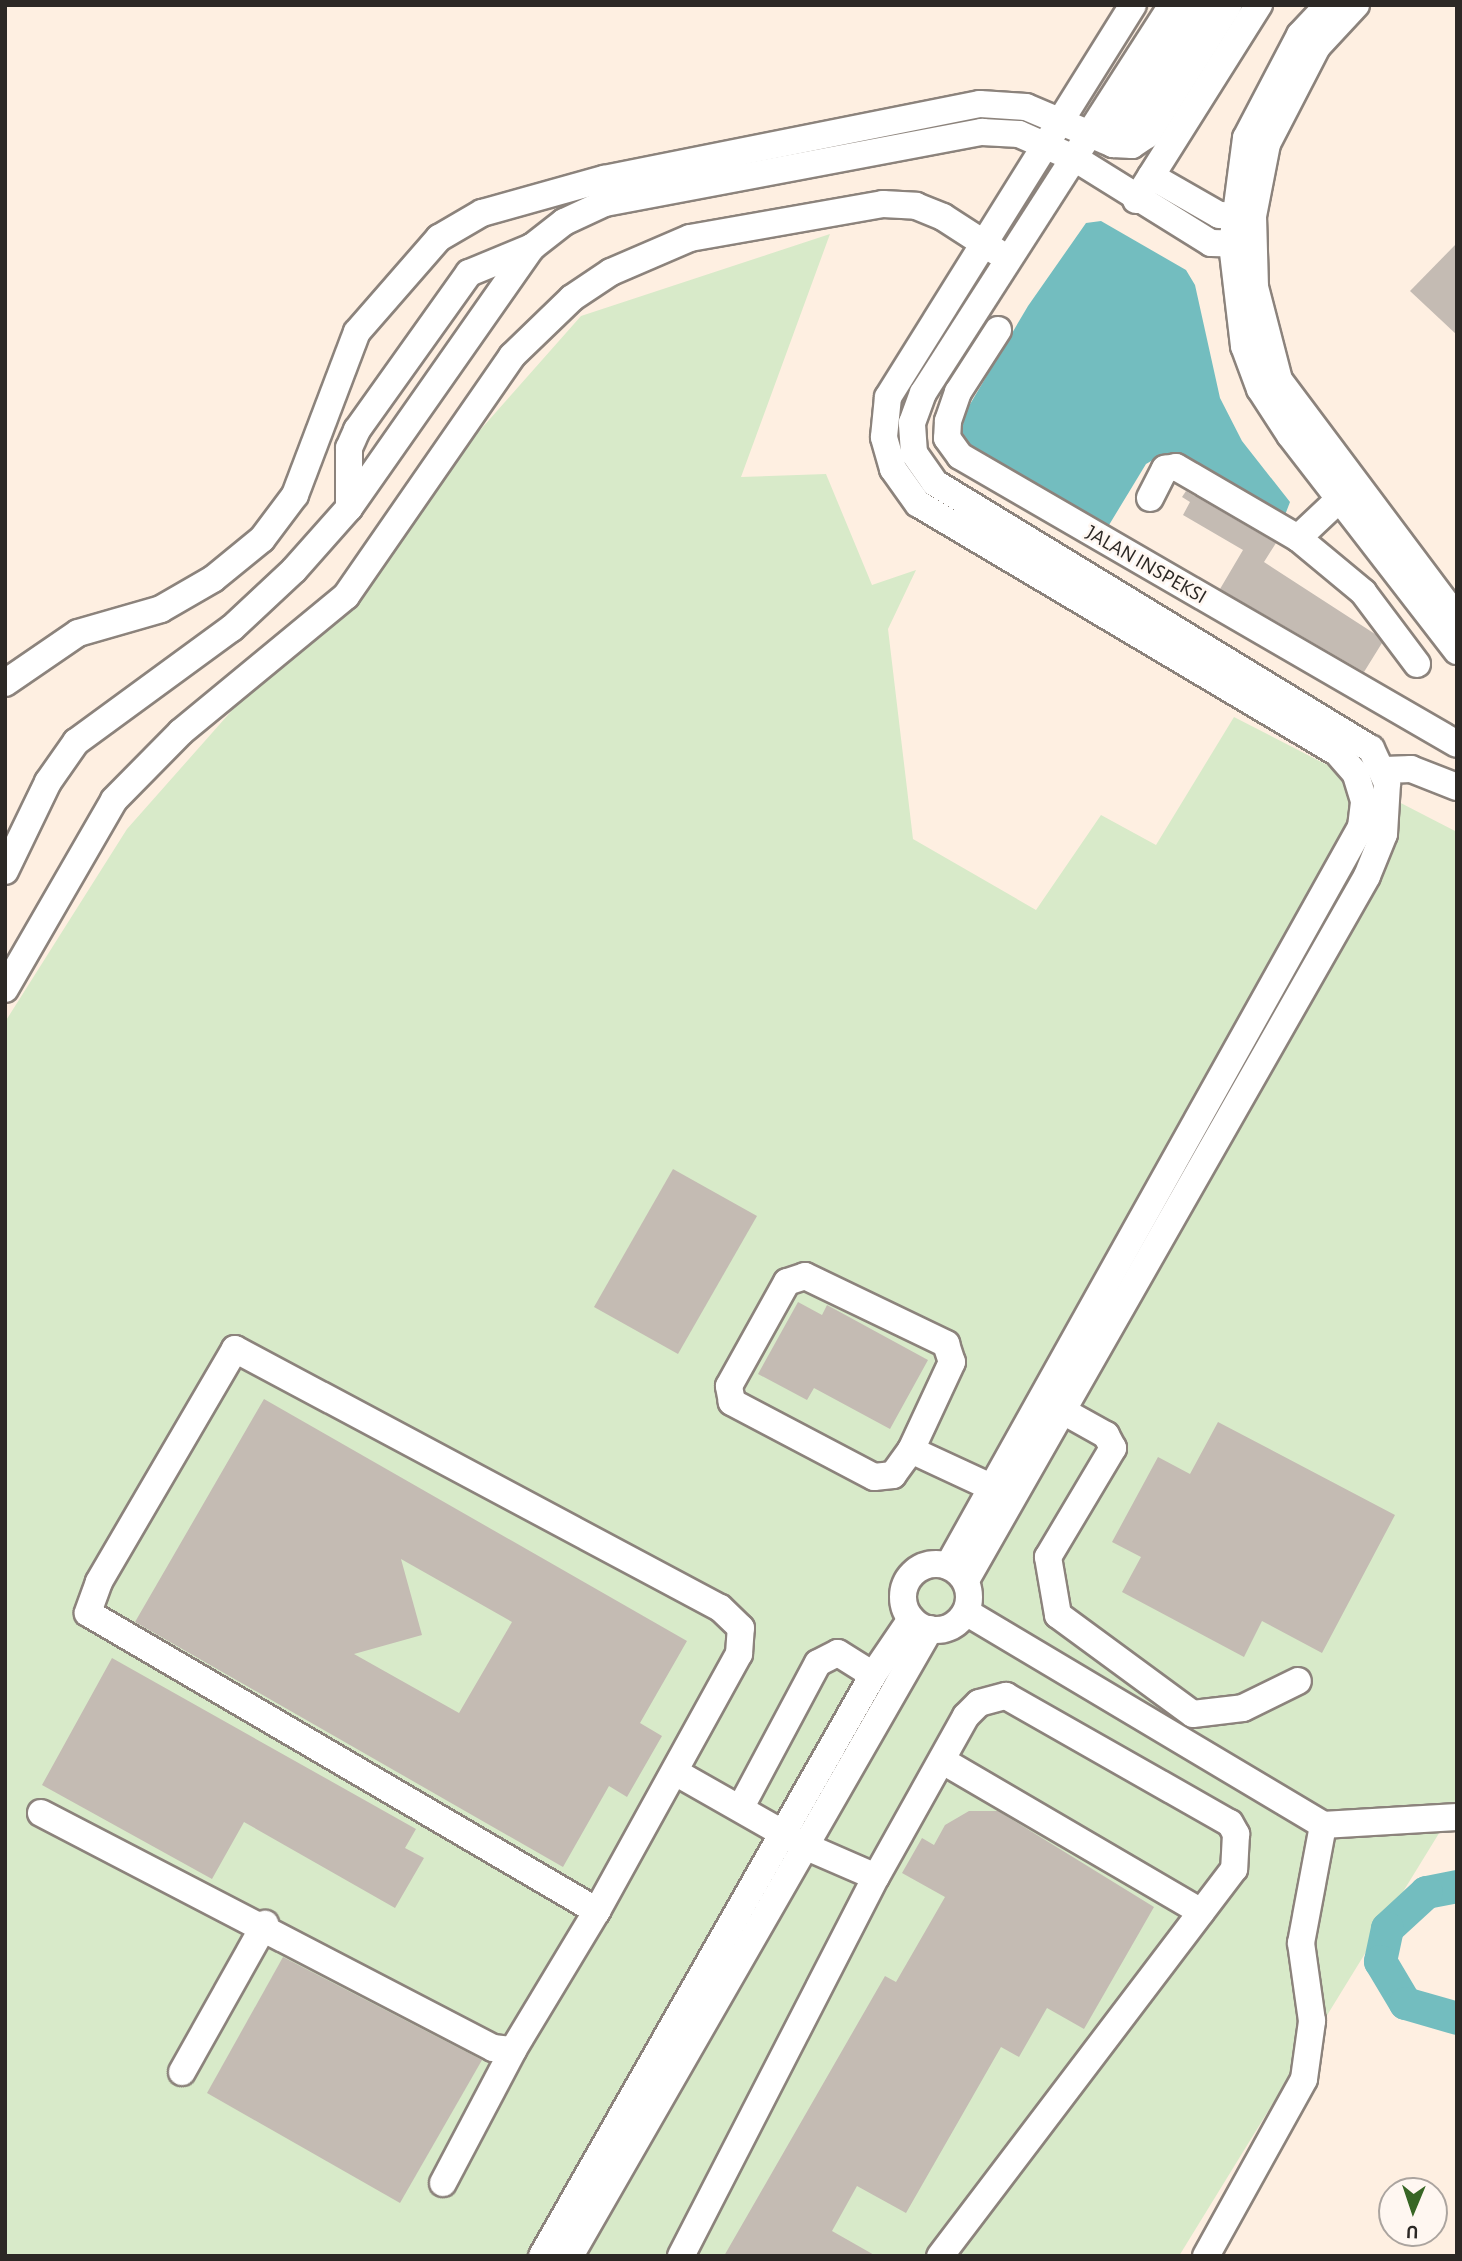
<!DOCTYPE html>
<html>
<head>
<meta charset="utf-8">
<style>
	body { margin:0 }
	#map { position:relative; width:1462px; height:2261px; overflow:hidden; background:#fff7f1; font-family:"Alegreya Sans",sans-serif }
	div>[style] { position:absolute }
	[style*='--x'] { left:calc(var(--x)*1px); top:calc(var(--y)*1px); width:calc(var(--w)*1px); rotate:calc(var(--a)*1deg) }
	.built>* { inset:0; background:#feefe1 }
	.green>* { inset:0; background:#d8eac9 }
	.water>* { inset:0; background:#73bdbf }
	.river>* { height:33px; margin:-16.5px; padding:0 16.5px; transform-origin:16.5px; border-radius:16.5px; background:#73bdbf }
	.building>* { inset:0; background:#c4bbb3 }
	.roads { filter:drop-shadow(2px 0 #8c837c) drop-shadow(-2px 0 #8c837c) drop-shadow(0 2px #8c837c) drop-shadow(0 -2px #8c837c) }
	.minor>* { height:26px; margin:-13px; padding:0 13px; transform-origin:13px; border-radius:13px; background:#fff }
	.minor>.ring { margin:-13px; padding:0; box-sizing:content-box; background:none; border:26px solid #fff; border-radius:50% }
	span { translate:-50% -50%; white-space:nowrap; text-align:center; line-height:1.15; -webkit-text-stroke:5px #fff7f1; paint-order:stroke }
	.street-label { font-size:21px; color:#2c2825 }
	.frame { position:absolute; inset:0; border:7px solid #2c2825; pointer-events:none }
	.north { position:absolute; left:1378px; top:2177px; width:70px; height:70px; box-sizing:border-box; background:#fff7f1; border:2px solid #aba49f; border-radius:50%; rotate:182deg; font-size:19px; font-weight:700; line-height:28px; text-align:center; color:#2c2825 }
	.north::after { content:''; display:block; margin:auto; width:24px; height:32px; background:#386625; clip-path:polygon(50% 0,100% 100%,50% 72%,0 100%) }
</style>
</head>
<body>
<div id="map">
	<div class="built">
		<div style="clip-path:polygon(evenodd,5px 5px,1457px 5px,1457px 2256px,5px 2256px,5px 5px,1392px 2191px,1434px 2191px,1434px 2233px,1392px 2233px,1392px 2191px)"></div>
	</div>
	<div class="green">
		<div style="clip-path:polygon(830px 234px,741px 477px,826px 474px,872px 585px,916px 570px,888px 629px,913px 839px,1036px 910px,1101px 815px,1156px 845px,1234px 717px,1457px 832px,1457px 1804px,1179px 2256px,5px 2256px,5px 1022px,127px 829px,581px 316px)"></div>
	</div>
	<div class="water">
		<div style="clip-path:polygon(1101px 221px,1186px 270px,1195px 285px,1220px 398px,1242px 441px,1290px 502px,1285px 515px,1277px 517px,1179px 458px,1160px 456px,1146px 464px,1109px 525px,1099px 528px,959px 442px,966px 411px,1028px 306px,1086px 223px)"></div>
	</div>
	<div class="river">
		<div style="--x:1457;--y:1886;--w:32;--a:169"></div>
		<div style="--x:1426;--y:1892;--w:53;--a:137.3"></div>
		<div style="--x:1387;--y:1928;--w:34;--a:102"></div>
		<div style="--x:1380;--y:1961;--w:49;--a:59.2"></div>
		<div style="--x:1405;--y:2003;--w:54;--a:16.1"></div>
	</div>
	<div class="building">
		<div style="clip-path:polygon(1457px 243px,1457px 335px,1410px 291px)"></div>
		<div style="clip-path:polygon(1186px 491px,1276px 543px,1264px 562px,1375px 634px,1382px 643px,1364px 672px,1220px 589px,1243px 550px,1183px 515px,1190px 502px,1182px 497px)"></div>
		<div style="clip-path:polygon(673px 1169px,757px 1216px,678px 1354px,594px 1307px)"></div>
		<div style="clip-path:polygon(798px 1302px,822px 1315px,827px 1305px,928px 1360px,890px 1429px,814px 1388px,807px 1400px,758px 1374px)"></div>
		<div style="clip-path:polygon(evenodd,264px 1399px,687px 1641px,640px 1723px,662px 1736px,627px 1797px,609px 1786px,563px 1867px,135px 1622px,264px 1399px,401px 1559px,512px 1622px,459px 1713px,354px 1654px,422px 1635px,401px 1559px)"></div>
		<div style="clip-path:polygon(1218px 1422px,1395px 1515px,1322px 1653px,1262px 1621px,1244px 1657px,1122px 1592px,1141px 1557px,1112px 1542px,1158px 1457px,1190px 1474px)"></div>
		<div style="clip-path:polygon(112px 1658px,416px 1829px,405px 1848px,424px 1858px,395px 1908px,244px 1822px,212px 1879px,42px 1785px)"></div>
		<div style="clip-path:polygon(969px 1811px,998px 1811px,1154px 1907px,1084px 2029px,1047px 2008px,1019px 2057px,1001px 2047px,906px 2213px,857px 2186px,832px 2231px,876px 2256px,724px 2256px,885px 1976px,896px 1982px,945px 1897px,902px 1873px,922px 1838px,934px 1845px,945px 1825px)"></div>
		<div style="clip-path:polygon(283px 1957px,482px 2060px,400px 2203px,207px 2093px)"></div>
	</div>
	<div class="roads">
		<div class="minor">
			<div style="--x:1328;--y:5;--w:41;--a:133"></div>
			<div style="--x:1300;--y:35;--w:116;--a:117.7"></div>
			<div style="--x:1246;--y:138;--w:107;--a:97.5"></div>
			<div style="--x:1232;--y:244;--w:103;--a:83.3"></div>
			<div style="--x:1244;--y:346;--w:46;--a:69.6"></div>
			<div style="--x:1260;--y:389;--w:55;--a:56.9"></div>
			<div style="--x:1290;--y:435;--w:273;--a:52.3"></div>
			<div style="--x:1356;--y:5;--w:57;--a:132.9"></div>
			<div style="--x:1317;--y:47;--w:109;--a:117.3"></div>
			<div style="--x:1267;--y:144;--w:73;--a:101"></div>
			<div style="--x:1253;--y:216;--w:71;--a:88.4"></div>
			<div style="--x:1255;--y:287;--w:96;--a:75.5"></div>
			<div style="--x:1279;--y:380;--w:297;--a:53.2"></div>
			<div style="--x:1113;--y:144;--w:165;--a:-57.7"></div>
			<div style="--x:1151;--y:176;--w:78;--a:29.8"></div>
			<div style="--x:1219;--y:215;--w:29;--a:2"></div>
			<div style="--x:1136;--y:200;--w:231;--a:-57.8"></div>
			<div style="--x:998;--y:330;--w:74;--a:122.8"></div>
			<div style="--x:958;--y:392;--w:31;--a:109"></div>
			<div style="--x:948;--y:421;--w:17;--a:93"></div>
			<div style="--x:947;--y:438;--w:22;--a:54"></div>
			<div style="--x:960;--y:456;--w:574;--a:30.09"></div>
			<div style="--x:1150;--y:498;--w:33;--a:-63"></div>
			<div style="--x:1165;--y:469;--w:11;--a:-10"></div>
			<div style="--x:1176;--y:467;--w:141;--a:30.2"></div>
			<div style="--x:1298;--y:538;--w:85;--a:39.7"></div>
			<div style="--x:1363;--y:592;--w:90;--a:53.1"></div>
			<div style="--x:349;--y:508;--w:60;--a:-90"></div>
			<div style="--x:349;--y:448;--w:20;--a:-66"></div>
			<div style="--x:357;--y:430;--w:193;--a:-54.5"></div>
			<div style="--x:469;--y:273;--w:68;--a:-22.4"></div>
			<div style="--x:1298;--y:538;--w:71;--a:-43.3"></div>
			<div style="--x:5;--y:683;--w:88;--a:-34.4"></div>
			<div style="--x:78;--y:633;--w:86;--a:-16.1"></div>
			<div style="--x:161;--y:609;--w:60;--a:-30"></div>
			<div style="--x:213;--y:579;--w:63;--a:-39.2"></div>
			<div style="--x:262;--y:539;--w:55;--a:-53.1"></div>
			<div style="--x:295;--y:495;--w:174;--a:-69.2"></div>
			<div style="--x:357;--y:332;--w:125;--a:-48.9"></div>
			<div style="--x:439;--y:238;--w:50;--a:-30.2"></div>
			<div style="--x:482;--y:213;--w:127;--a:-15.6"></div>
			<div style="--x:604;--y:179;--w:383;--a:-11.3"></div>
			<div style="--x:980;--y:104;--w:46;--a:3.7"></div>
			<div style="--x:1026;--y:107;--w:95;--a:23"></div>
			<div style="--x:1113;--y:144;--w:19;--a:3"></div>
			<div style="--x:1132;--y:145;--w:18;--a:-34"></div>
			<div style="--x:1147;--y:135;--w:154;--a:-57.8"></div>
			<div style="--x:1385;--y:770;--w:26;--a:-2"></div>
			<div style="--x:1411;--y:769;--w:49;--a:21.4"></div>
			<div style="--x:5;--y:871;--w:99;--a:-64.2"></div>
			<div style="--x:48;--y:782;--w:49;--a:-55"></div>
			<div style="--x:76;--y:742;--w:193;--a:-36.2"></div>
			<div style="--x:232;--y:628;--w:85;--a:-43.1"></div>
			<div style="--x:294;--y:570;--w:83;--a:-48.4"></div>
			<div style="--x:349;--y:508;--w:319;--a:-55"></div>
			<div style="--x:532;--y:247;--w:41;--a:-38"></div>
			<div style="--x:564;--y:222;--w:45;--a:-24.9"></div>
			<div style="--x:605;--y:203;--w:384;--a:-10.7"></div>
			<div style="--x:982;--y:132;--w:37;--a:3"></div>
			<div style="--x:1019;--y:134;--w:62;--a:23.7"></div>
			<div style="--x:1076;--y:159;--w:159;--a:31.9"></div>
			<div style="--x:1211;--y:243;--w:41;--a:1.4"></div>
			<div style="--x:5;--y:989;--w:218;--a:-60"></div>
			<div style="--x:114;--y:800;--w:95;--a:-45.4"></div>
			<div style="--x:181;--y:732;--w:214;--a:-39.5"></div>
			<div style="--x:346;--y:596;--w:292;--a:-55.3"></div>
			<div style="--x:512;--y:356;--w:83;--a:-44"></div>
			<div style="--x:572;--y:298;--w:47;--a:-33.7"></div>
			<div style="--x:611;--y:272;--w:86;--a:-23.3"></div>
			<div style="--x:690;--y:238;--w:196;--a:-10"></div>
			<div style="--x:883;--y:204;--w:33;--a:3"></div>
			<div style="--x:916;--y:206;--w:29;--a:22"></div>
			<div style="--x:943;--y:217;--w:64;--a:32.9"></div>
			<div style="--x:1045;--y:1401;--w:70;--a:29.1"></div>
			<div style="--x:1106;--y:1435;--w:15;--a:62"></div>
			<div style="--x:1113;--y:1448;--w:127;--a:120.8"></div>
			<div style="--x:1048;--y:1557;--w:59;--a:80.2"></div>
			<div style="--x:1058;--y:1615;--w:167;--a:36.3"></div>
			<div style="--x:1193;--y:1714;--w:50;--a:-6.8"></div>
			<div style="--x:1243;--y:1708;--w:61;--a:-26.1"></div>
			<div style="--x:911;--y:1450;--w:31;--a:126"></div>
			<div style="--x:893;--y:1475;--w:19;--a:174"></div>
			<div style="--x:874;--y:1477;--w:161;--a:-152.2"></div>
			<div style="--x:732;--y:1402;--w:16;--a:-101"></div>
			<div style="--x:729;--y:1386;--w:119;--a:-60.9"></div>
			<div style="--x:787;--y:1282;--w:19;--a:-18"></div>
			<div style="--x:805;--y:1276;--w:157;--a:25.7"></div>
			<div style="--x:946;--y:1344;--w:19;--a:72"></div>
			<div style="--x:952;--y:1362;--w:97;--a:115"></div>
			<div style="--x:911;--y:1450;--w:90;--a:24.9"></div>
			<div class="ring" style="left:903px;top:1564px;width:40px;height:40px"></div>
			<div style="--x:948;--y:1566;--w:847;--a:-60.8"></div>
			<div style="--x:1361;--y:827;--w:26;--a:-83"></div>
			<div style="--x:1364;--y:801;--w:28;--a:-107"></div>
			<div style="--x:1356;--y:774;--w:28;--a:-131"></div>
			<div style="--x:1338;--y:753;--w:488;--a:-149.3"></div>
			<div style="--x:918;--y:504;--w:43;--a:-125.5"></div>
			<div style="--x:893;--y:469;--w:33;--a:-106"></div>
			<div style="--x:884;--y:437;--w:40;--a:-84.3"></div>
			<div style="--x:888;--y:397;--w:462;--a:-58"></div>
			<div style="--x:966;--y:1580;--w:810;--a:-60.33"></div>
			<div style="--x:1367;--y:876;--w:45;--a:-68"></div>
			<div style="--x:1384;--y:834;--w:51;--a:-86.6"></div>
			<div style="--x:1387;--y:783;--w:38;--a:-115"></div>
			<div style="--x:1371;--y:749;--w:511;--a:-148.61"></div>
			<div style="--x:935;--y:483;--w:37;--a:-125"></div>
			<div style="--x:914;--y:453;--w:30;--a:-94"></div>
			<div style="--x:912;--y:423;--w:32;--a:-70"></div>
			<div style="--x:923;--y:393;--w:461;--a:-57.3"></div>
			<div style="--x:966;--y:1612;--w:416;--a:30.8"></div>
			<div style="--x:1323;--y:1825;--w:134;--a:-3.4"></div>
			<div style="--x:943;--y:1761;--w:299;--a:30.3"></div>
			<div style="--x:675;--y:1772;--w:152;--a:29.6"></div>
			<div style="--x:807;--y:1847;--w:75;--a:23.5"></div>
			<div style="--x:876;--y:1877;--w:184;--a:-60.8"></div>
			<div style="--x:966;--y:1716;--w:18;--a:-45"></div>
			<div style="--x:979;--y:1703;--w:28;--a:-15"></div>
			<div style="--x:1006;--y:1696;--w:257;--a:29.6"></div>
			<div style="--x:1230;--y:1823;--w:13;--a:61"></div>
			<div style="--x:1236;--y:1834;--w:35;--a:93"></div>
			<div style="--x:1234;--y:1869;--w:486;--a:127.2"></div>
			<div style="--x:741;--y:1807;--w:163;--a:-61.9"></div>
			<div style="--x:818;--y:1663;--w:22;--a:-27"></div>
			<div style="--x:838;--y:1653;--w:41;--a:32.2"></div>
			<div style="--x:41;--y:1813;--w:509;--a:27.47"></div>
			<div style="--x:493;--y:2048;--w:20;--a:6"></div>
			<div style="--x:513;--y:2050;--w:162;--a:-58.9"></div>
			<div style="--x:597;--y:1911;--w:294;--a:-61.1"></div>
			<div style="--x:739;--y:1654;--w:26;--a:-86"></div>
			<div style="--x:741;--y:1628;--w:29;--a:-136"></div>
			<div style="--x:720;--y:1608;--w:550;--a:-151.9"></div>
			<div style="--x:235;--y:1349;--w:270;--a:120.3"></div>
			<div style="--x:99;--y:1582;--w:33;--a:110"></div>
			<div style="--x:88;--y:1613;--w:590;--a:30.35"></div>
			<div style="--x:182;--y:2072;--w:170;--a:-60.7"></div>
			<div style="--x:443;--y:2183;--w:150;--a:-62.2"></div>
			<div style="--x:542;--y:2256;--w:669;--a:-60.33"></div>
			<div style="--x:873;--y:1675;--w:68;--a:-55.8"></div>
			<div style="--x:570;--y:2256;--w:723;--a:-60.14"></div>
			<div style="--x:681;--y:2256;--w:426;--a:-62.8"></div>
			<div style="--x:1206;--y:2256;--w:202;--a:-61"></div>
			<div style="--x:1304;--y:2079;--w:59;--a:-82.1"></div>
			<div style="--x:1312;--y:2021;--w:79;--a:-98"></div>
			<div style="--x:1301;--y:1943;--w:120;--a:-79.4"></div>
		</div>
	</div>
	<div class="street-label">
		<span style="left:1146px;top:565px;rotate:30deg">JALAN INSPEKSI</span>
	</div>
	<div class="frame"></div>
	<div class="north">U</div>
</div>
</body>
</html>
